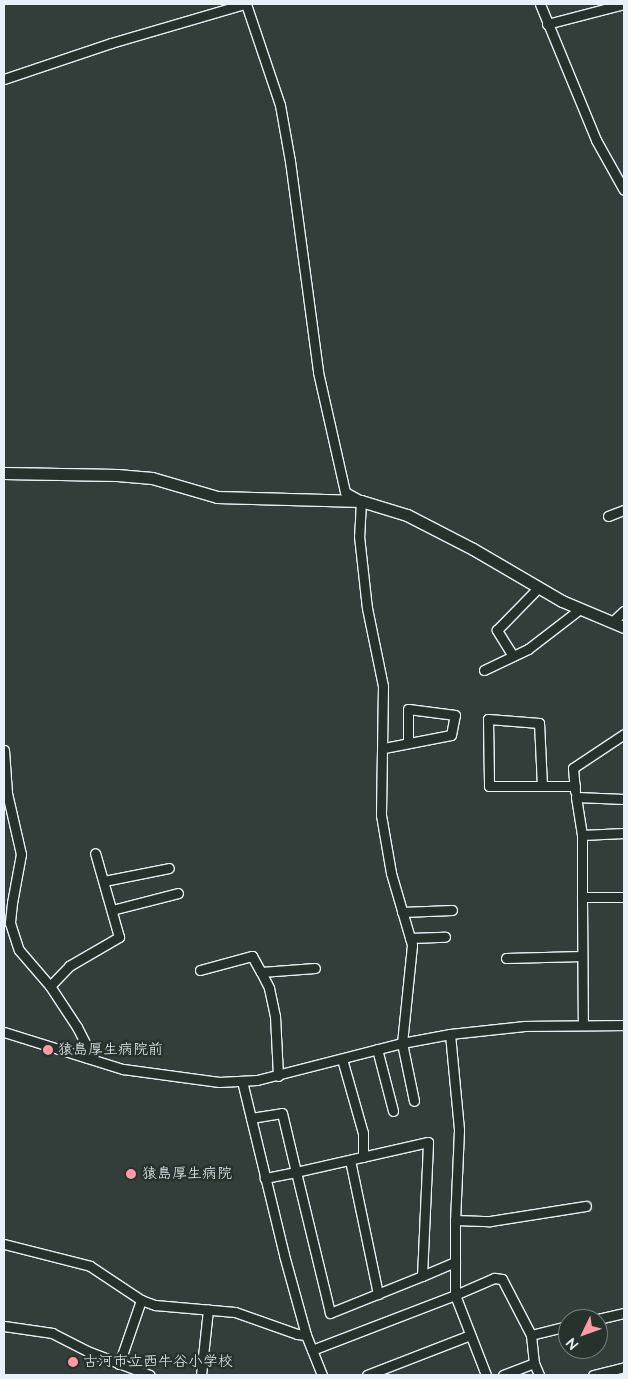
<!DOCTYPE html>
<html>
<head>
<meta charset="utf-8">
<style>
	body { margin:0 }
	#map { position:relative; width:628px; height:1379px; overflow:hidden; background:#323e39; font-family:"Architects Daughter","Klee One",sans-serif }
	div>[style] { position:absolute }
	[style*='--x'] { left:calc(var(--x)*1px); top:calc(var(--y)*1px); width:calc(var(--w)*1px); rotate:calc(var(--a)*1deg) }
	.roads { filter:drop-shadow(1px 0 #e8f1f8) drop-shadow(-1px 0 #e8f1f8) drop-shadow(0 1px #e8f1f8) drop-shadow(0 -1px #e8f1f8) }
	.minor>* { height:9px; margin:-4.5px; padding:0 4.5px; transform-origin:4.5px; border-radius:4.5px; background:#26332d }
	.tertiary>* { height:11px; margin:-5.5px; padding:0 5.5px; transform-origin:5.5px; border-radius:5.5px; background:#26332d }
	.dots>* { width:14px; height:14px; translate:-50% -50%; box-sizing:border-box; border:2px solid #26332d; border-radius:50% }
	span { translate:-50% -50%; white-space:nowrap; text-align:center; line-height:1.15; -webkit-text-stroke:5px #26332d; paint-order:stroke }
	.poi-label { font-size:15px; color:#e8f1f8 }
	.left { translate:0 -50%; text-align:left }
	.frame { position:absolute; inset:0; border:5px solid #e8f1f8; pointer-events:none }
	.north { position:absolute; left:558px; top:1309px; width:50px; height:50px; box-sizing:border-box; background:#26332d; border:1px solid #747f7e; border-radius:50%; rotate:228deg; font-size:14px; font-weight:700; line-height:20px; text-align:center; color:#e8f1f8 }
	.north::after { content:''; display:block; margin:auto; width:18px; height:22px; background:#ff9aa2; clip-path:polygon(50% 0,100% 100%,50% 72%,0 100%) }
</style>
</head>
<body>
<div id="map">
	<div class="roads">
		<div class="minor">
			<div style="--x:246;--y:4;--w:107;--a:71.4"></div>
			<div style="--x:280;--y:105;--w:57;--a:79.9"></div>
			<div style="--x:290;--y:161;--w:213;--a:82.4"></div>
			<div style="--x:318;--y:372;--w:123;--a:77.3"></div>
			<div style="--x:345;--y:492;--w:18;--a:29"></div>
			<div style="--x:361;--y:501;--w:35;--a:93"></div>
			<div style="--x:359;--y:536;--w:72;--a:83.7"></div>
			<div style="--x:367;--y:608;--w:80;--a:78.4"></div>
			<div style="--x:383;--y:686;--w:129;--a:90.9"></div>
			<div style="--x:381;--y:815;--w:59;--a:80.2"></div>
			<div style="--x:391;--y:873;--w:75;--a:73.7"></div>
			<div style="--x:412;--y:945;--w:99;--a:95.8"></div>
			<div style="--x:402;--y:1043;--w:59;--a:78.3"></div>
			<div style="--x:540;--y:4;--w:147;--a:67.6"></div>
			<div style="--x:596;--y:140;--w:57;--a:60.8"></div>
			<div style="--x:547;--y:24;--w:80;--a:-14.6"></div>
			<div style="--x:4;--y:79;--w:113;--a:-18.6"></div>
			<div style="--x:111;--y:43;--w:139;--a:-16.3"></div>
			<div style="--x:608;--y:516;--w:17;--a:-21"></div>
			<div style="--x:612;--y:622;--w:16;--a:-43"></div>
			<div style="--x:513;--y:656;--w:31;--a:-122"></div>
			<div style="--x:497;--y:630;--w:60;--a:-45.7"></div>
			<div style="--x:484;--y:670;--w:49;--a:-25.5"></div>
			<div style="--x:528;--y:649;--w:66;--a:-37.6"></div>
			<div style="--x:384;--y:748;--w:68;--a:-11"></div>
			<div style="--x:451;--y:735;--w:20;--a:-79"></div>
			<div style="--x:455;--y:715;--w:47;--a:-172.7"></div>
			<div style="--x:408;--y:709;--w:34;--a:90"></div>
			<div style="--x:4;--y:750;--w:43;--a:86"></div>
			<div style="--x:7;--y:793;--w:63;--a:77.1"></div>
			<div style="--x:21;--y:854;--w:50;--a:100.4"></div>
			<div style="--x:12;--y:903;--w:20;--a:96"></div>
			<div style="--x:10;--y:923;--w:28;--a:72"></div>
			<div style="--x:19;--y:950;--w:48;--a:49.3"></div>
			<div style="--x:50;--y:986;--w:49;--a:56.6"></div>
			<div style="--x:77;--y:1027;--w:20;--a:63"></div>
			<div style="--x:86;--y:1045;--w:13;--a:86"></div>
			<div style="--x:542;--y:786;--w:63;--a:-92.7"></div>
			<div style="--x:539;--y:723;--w:51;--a:-175.5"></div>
			<div style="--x:488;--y:719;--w:67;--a:89.1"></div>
			<div style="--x:489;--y:786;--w:86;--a:0"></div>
			<div style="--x:575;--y:791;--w:23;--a:-95"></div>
			<div style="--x:573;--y:768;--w:61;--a:-33.7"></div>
			<div style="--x:624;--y:799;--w:48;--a:-177.6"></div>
			<div style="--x:576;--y:797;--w:38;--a:81"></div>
			<div style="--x:582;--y:835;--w:42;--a:-2.7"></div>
			<div style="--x:582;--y:835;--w:62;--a:90"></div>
			<div style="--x:582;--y:897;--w:42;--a:0"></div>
			<div style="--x:104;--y:881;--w:66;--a:-11.3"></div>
			<div style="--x:582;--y:897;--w:128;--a:89.6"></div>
			<div style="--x:112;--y:910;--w:68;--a:-14.4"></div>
			<div style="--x:402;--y:912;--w:50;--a:-2.3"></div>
			<div style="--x:410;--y:938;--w:35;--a:-2"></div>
			<div style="--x:506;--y:958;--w:76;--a:-1.5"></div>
			<div style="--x:200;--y:970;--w:54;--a:-15.1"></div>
			<div style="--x:252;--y:956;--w:18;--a:61"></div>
			<div style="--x:261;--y:972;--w:54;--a:-4.2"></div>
			<div style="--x:261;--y:972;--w:18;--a:63"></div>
			<div style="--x:269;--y:988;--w:29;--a:78"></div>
			<div style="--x:275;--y:1016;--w:60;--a:87.1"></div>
			<div style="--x:50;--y:986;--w:28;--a:-46"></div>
			<div style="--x:69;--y:966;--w:58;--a:-30.1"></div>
			<div style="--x:119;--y:937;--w:87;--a:-105.9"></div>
			<div style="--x:4;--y:1032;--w:125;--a:17.3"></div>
			<div style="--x:123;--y:1069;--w:97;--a:7.7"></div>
			<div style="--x:219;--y:1082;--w:38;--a:-3"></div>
			<div style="--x:257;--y:1080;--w:150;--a:-14.3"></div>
			<div style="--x:402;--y:1043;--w:49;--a:-10.6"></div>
			<div style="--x:450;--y:1034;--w:75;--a:-6.1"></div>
			<div style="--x:525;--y:1026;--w:99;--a:-0.6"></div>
			<div style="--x:450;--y:1034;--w:96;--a:84.6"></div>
			<div style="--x:459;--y:1130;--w:90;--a:92.5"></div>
			<div style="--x:455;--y:1220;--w:75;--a:90"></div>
			<div style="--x:455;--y:1295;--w:86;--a:68.8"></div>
			<div style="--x:377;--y:1049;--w:64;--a:75.5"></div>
			<div style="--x:342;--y:1059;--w:77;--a:74.2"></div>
			<div style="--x:363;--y:1133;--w:24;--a:90"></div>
			<div style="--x:242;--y:1081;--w:179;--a:76.4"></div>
			<div style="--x:284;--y:1255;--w:83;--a:74.6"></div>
			<div style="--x:306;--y:1335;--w:43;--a:68.2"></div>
			<div style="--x:251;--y:1118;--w:31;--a:-9"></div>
			<div style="--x:282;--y:1113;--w:61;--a:76.7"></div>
			<div style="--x:296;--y:1172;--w:145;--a:76.4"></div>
			<div style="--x:330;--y:1313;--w:99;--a:-21.9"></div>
			<div style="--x:422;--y:1276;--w:134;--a:-87.4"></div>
			<div style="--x:428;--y:1142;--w:135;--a:167.2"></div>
			<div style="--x:296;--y:1172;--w:32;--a:169"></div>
			<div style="--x:350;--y:1160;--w:137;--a:78.2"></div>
			<div style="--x:455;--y:1220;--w:35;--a:2"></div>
			<div style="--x:490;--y:1221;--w:97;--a:-8.9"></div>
			<div style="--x:4;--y:1244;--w:89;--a:14.3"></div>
			<div style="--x:90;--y:1266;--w:61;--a:33.7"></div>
			<div style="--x:141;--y:1300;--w:15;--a:20"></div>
			<div style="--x:155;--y:1305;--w:80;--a:5"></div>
			<div style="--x:235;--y:1312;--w:66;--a:19.5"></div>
			<div style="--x:297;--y:1334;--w:9;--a:6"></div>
			<div style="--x:422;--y:1276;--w:36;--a:-23"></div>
			<div style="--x:598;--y:1319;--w:27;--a:-13"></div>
			<div style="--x:4;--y:1326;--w:49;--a:8.3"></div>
			<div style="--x:52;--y:1333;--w:39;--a:27"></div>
			<div style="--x:87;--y:1351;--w:67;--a:20.9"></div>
			<div style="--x:531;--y:1335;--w:38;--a:-14"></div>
			<div style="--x:312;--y:1350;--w:153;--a:-21"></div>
			<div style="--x:455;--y:1295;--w:43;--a:-23.6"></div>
			<div style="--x:494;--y:1278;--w:8;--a:7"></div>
			<div style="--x:502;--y:1279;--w:63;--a:62.6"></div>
			<div style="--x:531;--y:1335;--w:28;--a:84"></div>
			<div style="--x:534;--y:1363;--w:13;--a:67"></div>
			<div style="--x:119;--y:1364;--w:68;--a:-71"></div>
			<div style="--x:201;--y:1375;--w:66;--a:-83.9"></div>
			<div style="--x:367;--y:1375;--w:110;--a:-21.2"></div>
			<div style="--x:503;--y:1375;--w:33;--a:-21"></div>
			<div style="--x:593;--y:1375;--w:32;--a:-14"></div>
		</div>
		<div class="tertiary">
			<div style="--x:4;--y:473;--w:113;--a:1"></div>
			<div style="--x:117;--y:475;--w:35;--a:5"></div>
			<div style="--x:152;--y:478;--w:68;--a:16.3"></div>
			<div style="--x:217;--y:497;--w:144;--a:1.6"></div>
			<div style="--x:361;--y:501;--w:48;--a:16.9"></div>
			<div style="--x:407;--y:515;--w:74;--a:27.3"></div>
			<div style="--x:473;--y:549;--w:103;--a:30.3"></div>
			<div style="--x:562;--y:601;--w:67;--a:22.8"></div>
		</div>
	</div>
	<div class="dots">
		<div style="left:48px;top:1050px;background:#ff9aa2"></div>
		<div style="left:131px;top:1174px;background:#ff9aa2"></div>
		<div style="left:73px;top:1362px;background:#ff9aa2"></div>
	</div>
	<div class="poi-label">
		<span class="left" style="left:58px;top:1050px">猿島厚生病院前</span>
		<span class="left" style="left:142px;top:1174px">猿島厚生病院</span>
		<span class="left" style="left:83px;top:1362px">古河市立西牛谷小学校</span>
	</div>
	<div class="frame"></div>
	<div class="north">N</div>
</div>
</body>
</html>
